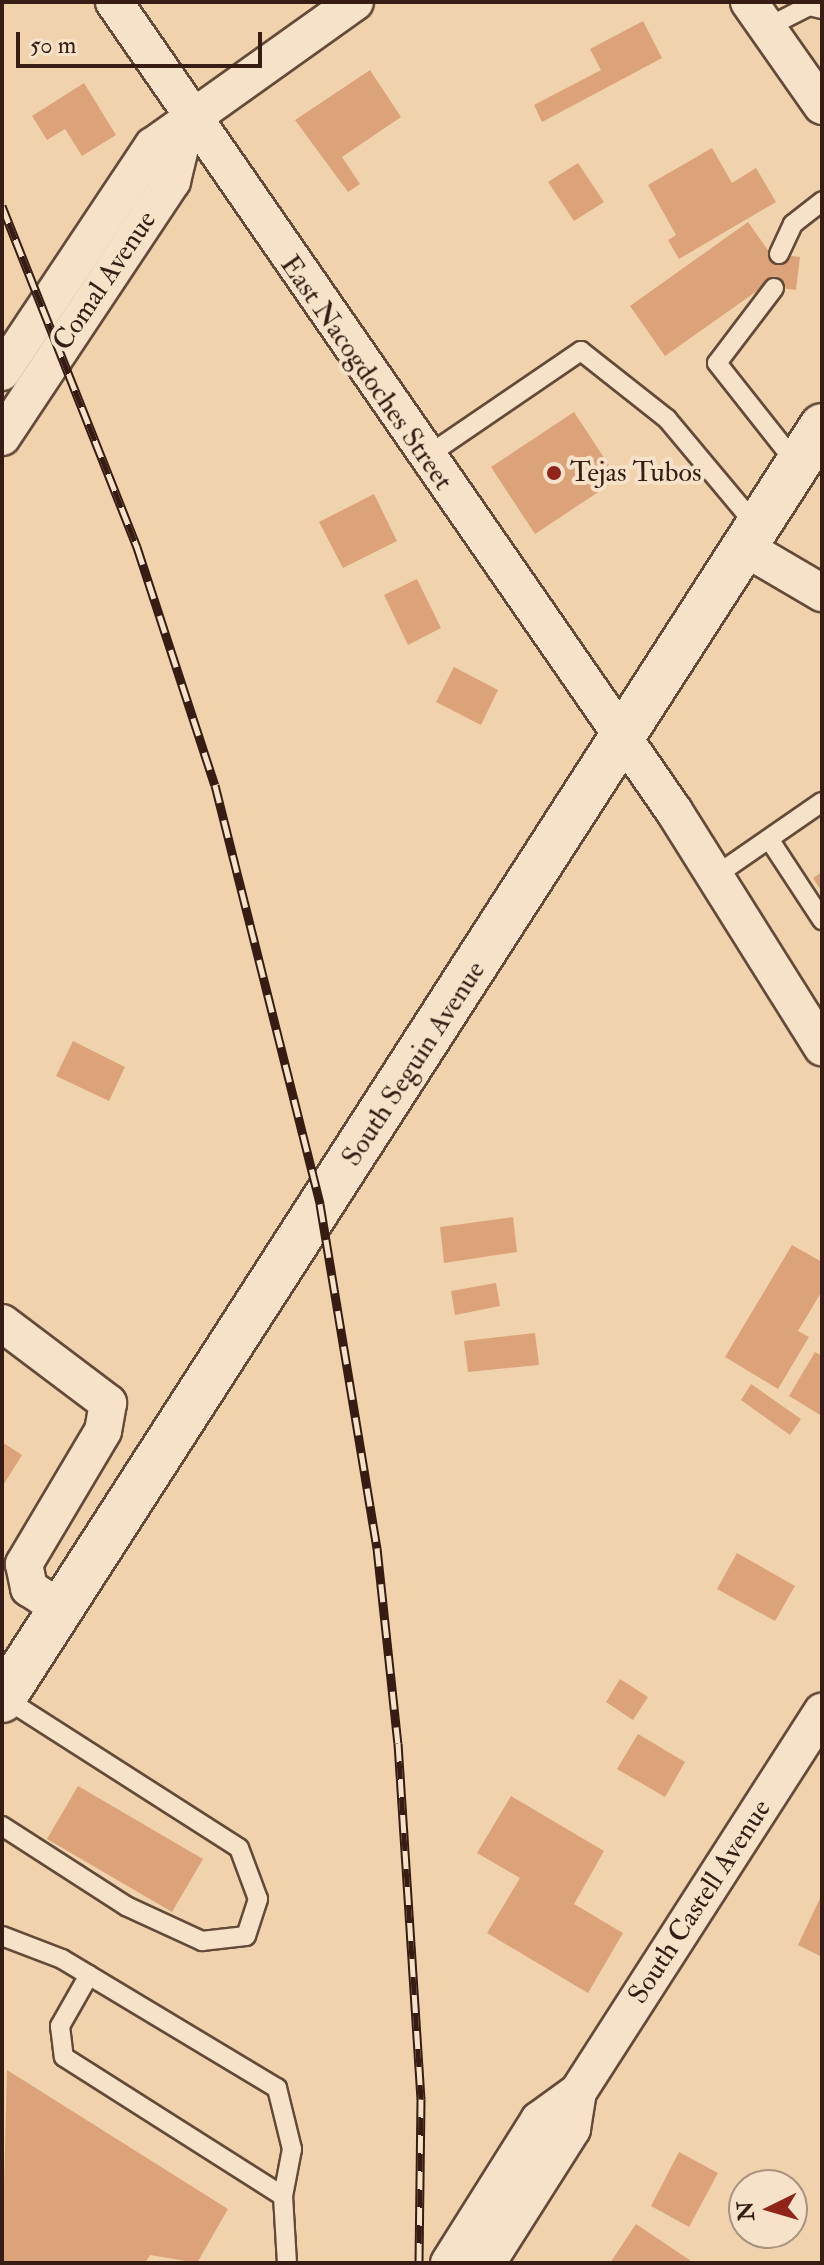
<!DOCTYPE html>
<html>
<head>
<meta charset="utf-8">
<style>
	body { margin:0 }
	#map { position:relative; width:824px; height:2265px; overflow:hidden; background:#f0d3ac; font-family:"IM FELL Double Pica",serif }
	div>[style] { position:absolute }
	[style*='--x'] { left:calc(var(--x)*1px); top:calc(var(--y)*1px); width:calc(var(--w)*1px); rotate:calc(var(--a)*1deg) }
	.building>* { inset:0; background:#dca37a }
	.roads { filter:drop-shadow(2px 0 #644a39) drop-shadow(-2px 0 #644a39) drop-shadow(0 2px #644a39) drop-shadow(0 -2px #644a39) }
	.service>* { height:18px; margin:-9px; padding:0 9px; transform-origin:9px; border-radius:9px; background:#f5e2c9 }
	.minor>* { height:36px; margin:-18px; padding:0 18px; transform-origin:18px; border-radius:18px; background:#f5e2c9 }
	.secondary>* { height:44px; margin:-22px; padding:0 22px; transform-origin:22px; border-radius:22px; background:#f5e2c9 }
	.rail>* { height:9px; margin-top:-4.5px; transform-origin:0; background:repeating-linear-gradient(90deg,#f5e2c9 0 18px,#361c13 0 36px); box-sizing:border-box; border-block:2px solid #361c13 }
	.dots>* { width:22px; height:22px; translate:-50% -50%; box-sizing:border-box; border:4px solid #f5e2c9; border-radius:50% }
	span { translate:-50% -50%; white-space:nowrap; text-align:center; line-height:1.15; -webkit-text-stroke:8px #f5e2c9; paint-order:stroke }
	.street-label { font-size:28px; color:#361c13 }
	.poi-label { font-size:28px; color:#361c13 }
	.left { translate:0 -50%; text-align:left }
	.frame { position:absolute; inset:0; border:4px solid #361c13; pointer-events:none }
	.north { position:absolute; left:728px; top:2169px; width:80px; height:80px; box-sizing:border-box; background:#f5e2c9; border:2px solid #a99380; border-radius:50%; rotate:265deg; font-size:22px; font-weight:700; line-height:32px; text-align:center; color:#361c13 }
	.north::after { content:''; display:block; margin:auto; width:28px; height:36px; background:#8f2418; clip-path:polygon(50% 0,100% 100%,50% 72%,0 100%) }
	.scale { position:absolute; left:16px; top:32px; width:246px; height:36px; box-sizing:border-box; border:4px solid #361c13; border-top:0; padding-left:10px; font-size:24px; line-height:28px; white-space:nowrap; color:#361c13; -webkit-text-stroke:6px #f5e2c9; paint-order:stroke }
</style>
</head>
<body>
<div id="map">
	<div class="building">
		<div style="clip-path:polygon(643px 21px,662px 58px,542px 122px,534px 105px,601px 70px,590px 49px)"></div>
		<div style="clip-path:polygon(370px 70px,401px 117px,342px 157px,360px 184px,348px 192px,295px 120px)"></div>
		<div style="clip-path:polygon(84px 83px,116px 135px,82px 156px,65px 129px,47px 140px,32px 116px)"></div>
		<div style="clip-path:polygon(712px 148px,732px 183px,756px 168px,776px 202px,679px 259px,668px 240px,676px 235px,648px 185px)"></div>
		<div style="clip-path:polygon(578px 163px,604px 202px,574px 221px,548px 182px)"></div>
		<div style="clip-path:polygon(748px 222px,770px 253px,800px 257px,796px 290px,764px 286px,665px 356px,630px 306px)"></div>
		<div style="clip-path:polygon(574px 412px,618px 479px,535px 534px,491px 467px)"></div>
		<div style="clip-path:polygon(374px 494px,397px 541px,343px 568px,319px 522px)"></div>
		<div style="clip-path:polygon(417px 579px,441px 628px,408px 645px,384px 595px)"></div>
		<div style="clip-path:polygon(454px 667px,498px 690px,481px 725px,436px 702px)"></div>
		<div style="clip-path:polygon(822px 872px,822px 892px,813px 878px)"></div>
		<div style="clip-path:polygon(73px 1041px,125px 1067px,109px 1101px,56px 1076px)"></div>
		<div style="clip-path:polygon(513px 1217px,517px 1252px,444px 1263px,440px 1227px)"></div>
		<div style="clip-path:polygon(792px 1245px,822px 1262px,822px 1291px,798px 1331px,809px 1337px,778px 1389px,725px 1357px)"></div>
		<div style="clip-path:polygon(496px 1283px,500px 1306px,455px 1315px,451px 1291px)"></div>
		<div style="clip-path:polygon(535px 1333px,539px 1365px,468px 1372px,464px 1341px)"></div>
		<div style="clip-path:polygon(815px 1352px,822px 1356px,822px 1416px,789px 1396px)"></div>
		<div style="clip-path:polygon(751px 1384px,801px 1419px,790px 1435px,741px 1400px)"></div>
		<div style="clip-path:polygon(2px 1442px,22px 1455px,2px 1487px)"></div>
		<div style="clip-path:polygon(737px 1553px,795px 1586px,775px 1621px,717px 1589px)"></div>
		<div style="clip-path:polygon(620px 1679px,648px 1697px,633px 1720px,606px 1702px)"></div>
		<div style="clip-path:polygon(638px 1734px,685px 1762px,665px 1797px,617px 1769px)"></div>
		<div style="clip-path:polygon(78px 1786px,203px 1859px,172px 1912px,47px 1839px)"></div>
		<div style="clip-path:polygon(511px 1796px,604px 1851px,574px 1904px,623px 1933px,588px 1993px,487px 1933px,520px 1878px,477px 1853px)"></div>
		<div style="clip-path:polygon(822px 1894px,822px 1957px,798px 1945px)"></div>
		<div style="clip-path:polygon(7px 2070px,228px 2209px,197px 2263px,150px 2255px,145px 2263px,2px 2263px)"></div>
		<div style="clip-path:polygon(679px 2152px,718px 2173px,689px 2227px,651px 2206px)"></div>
		<div style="clip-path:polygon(636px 2224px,694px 2263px,610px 2263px)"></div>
	</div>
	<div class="roads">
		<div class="service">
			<div style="--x:766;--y:28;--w:48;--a:-27.1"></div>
			<div style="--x:809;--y:6;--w:13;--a:13"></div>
			<div style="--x:779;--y:254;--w:33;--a:-65"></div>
			<div style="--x:793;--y:224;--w:37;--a:-38"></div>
			<div style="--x:774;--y:288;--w:94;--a:127.2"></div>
			<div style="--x:717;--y:363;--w:127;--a:51.7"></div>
			<div style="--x:424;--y:458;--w:190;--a:-34.3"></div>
			<div style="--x:581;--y:351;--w:110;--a:38.3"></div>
			<div style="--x:667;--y:419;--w:142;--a:50.1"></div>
			<div style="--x:769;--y:839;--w:97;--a:56.8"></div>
			<div style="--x:715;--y:876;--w:130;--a:-34.7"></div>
			<div style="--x:2;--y:1826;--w:148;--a:32.8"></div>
			<div style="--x:126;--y:1906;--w:84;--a:24.7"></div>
			<div style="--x:202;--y:1941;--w:44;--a:-6.5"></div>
			<div style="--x:246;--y:1936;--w:39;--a:-72"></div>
			<div style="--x:258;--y:1899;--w:54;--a:-110.4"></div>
			<div style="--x:239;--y:1848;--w:279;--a:-147.4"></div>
			<div style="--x:2;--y:1936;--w:64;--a:21"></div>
			<div style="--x:62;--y:1959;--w:251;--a:31"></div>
			<div style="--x:277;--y:2088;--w:63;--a:76.2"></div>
			<div style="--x:292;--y:2149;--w:48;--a:100.8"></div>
			<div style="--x:89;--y:1975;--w:59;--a:119.6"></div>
			<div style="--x:60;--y:2026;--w:31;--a:83"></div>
			<div style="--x:64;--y:2057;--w:259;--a:32.4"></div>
			<div style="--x:283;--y:2196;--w:67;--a:86.6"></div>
		</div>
		<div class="minor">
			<div style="--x:114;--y:2;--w:984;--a:55.31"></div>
			<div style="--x:674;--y:811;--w:279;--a:57.9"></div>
			<div style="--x:749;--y:2;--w:127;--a:54.9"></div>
			<div style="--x:2;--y:372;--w:272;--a:-56.3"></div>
			<div style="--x:153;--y:146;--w:248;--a:-35.5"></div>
			<div style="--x:2;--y:437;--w:307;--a:-56.4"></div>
			<div style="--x:172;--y:181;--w:68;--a:-76.4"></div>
			<div style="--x:747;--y:549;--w:87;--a:30.4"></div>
			<div style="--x:2;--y:1323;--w:133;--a:37"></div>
			<div style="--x:108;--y:1403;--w:28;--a:100"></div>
			<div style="--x:103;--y:1431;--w:155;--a:120.7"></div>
			<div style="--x:24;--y:1564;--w:25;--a:78"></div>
			<div style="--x:29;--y:1588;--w:38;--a:33"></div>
			<div style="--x:449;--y:2263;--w:169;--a:-57.8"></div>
			<div style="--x:539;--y:2120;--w:48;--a:-35.7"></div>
			<div style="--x:578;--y:2092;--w:452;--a:-57.3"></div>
			<div style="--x:487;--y:2263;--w:159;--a:-57.6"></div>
			<div style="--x:572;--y:2129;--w:37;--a:-81"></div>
		</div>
		<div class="secondary">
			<div style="--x:2;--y:1700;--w:1515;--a:-57.23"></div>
		</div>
	</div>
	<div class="rail">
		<div style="--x:2;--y:206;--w:367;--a:68.4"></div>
		<div style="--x:137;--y:547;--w:250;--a:71.9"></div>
		<div style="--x:215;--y:785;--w:432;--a:75.9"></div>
		<div style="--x:320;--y:1204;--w:349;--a:80.6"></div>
		<div style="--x:377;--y:1548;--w:196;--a:83.9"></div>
		<div style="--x:398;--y:1743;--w:357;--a:86.3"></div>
		<div style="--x:421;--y:2099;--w:164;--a:90.7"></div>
	</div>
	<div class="dots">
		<div style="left:554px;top:473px;background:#8f2418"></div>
	</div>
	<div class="street-label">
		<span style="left:105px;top:281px;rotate:-56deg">Comal Avenue</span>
		<span style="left:366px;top:373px;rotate:55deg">East Nacogdoches Street</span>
		<span style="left:414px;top:1064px;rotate:-57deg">South Seguin Avenue</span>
		<span style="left:700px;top:1902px;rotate:-57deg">South Castell Avenue</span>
	</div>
	<div class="poi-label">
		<span class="left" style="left:570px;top:473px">Tejas Tubos</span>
	</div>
	<div class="frame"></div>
	<div class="north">N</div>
	<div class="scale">50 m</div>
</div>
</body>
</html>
